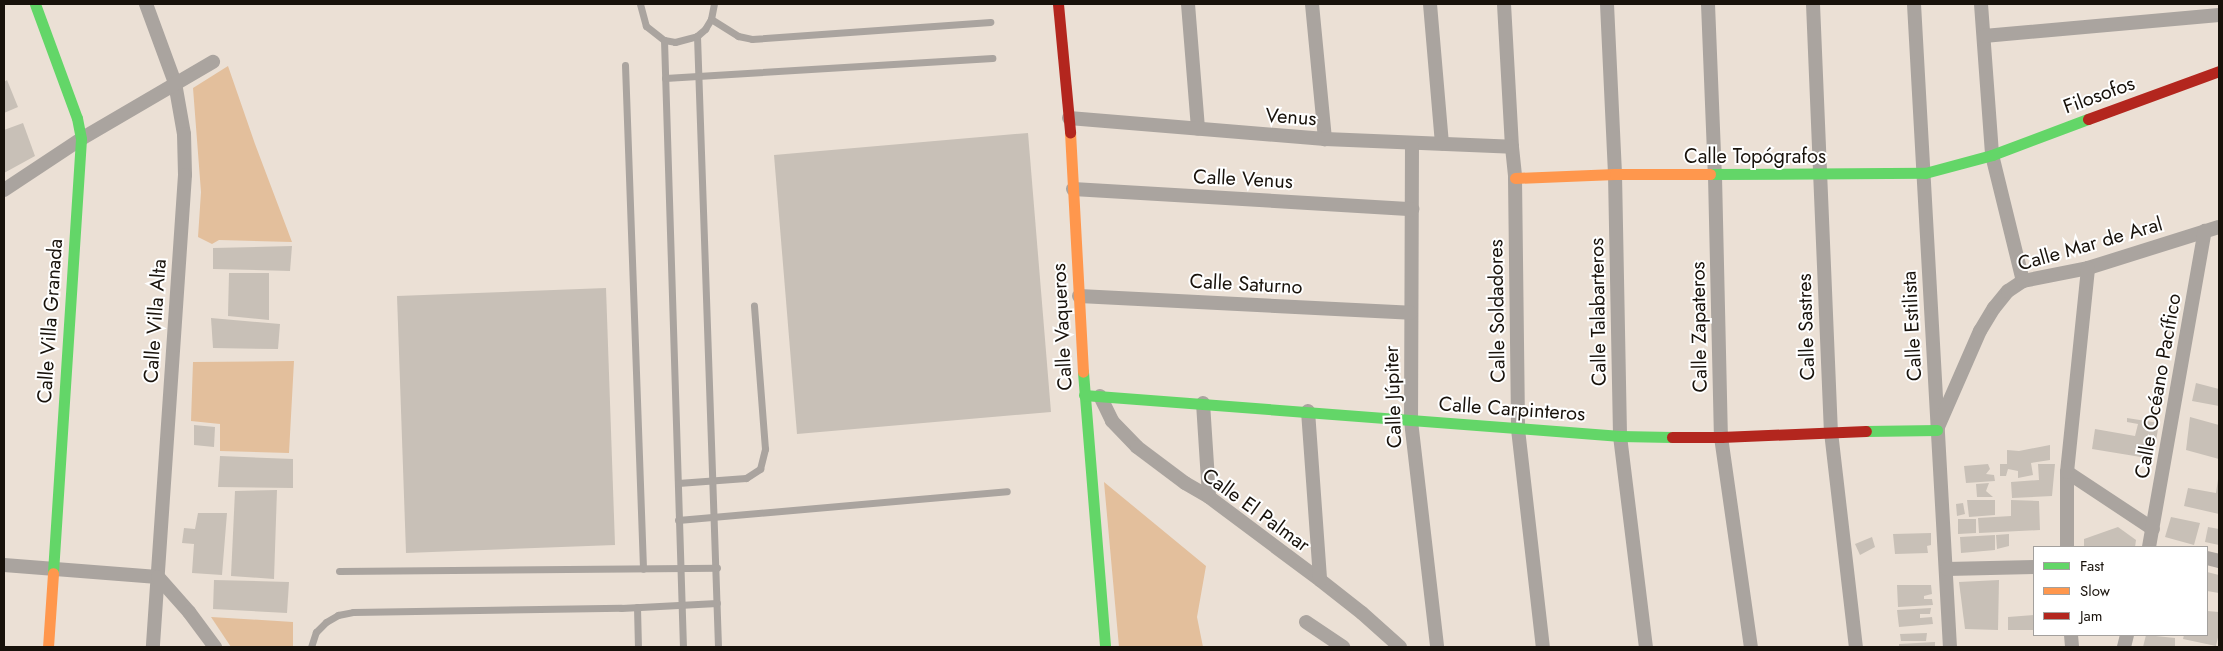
<!DOCTYPE html>
<html>
<head>
<meta charset="utf-8">
<style>
	body { margin:0 }
	#map { position:relative; width:2223px; height:651px; overflow:hidden; background:#ebe0d5; font-family:Jost,sans-serif }
	div>[style] { position:absolute }
	[style*='--x'] { left:calc(var(--x)*1px); top:calc(var(--y)*1px); width:calc(var(--w)*1px); rotate:calc(var(--a)*1deg) }
	.green>* { inset:0; background:#e3bf9c }
	.building>* { inset:0; background:#c8c0b7 }
	.lane>* { height:7px; margin:-3.5px; padding:0 3.5px; transform-origin:3.5px; border-radius:3.5px; background:#aaa49f }
	.street>* { height:14px; margin:-7px; padding:0 7px; transform-origin:7px; border-radius:7px; background:#aaa49f }
	.fast>* { height:11px; margin:-5.5px; padding:0 5.5px; transform-origin:5.5px; border-radius:5.5px; background:#63d668 }
	.slow>* { height:11px; margin:-5.5px; padding:0 5.5px; transform-origin:5.5px; border-radius:5.5px; background:#ff974d }
	.jam>* { height:11px; margin:-5.5px; padding:0 5.5px; transform-origin:5.5px; border-radius:5.5px; background:#b3261e }
	span { translate:-50% -50%; white-space:nowrap; text-align:center; line-height:1.15; -webkit-text-stroke:4px #fff; paint-order:stroke }
	.street-label { font-size:20px; color:#18120b }
	.frame { position:absolute; inset:0; border:5px solid #18120b; pointer-events:none }
	.legend { position:absolute; left:2033px; top:546px; width:175px; height:90px; box-sizing:border-box; background:#fff; border:1px solid #a3a09d; margin:0; padding:6px 9px; list-style:none; font-size:15px; color:#18120b }
	.legend li { display:flex; align-items:center; gap:10px; height:25px }
	.legend b { width:25px; border:1px solid #a3a09d }
</style>
</head>
<body>
<div id="map">
	<div class="green">
		<div style="clip-path:polygon(228px 66px,255px 144px,292px 242px,219px 240px,212px 244px,198px 237px,201px 192px,193px 88px)"></div>
		<div style="clip-path:polygon(294px 361px,289px 453px,220px 451px,220px 424px,191px 421px,193px 362px)"></div>
		<div style="clip-path:polygon(1104px 482px,1206px 566px,1197px 617px,1203px 647px,1119px 647px)"></div>
		<div style="clip-path:polygon(211px 617px,293px 622px,293px 647px,231px 647px)"></div>
	</div>
	<div class="building">
		<div style="clip-path:polygon(7px 80px,18px 107px,4px 113px,4px 82px)"></div>
		<div style="clip-path:polygon(23px 123px,35px 156px,4px 173px,4px 130px)"></div>
		<div style="clip-path:polygon(1028px 133px,1051px 412px,797px 434px,774px 155px)"></div>
		<div style="clip-path:polygon(292px 246px,290px 271px,213px 269px,213px 248px)"></div>
		<div style="clip-path:polygon(229px 273px,269px 273px,269px 320px,228px 316px)"></div>
		<div style="clip-path:polygon(606px 288px,615px 545px,406px 553px,397px 296px)"></div>
		<div style="clip-path:polygon(211px 318px,280px 324px,278px 349px,213px 348px)"></div>
		<div style="clip-path:polygon(2196px 383px,2219px 389px,2219px 406px,2192px 401px)"></div>
		<div style="clip-path:polygon(2190px 417px,2219px 425px,2219px 459px,2186px 450px)"></div>
		<div style="clip-path:polygon(2127px 418px,2159px 423px,2153px 459px,2092px 449px,2095px 429px,2135px 436px,2138px 424px,2127px 422px)"></div>
		<div style="clip-path:polygon(194px 425px,215px 427px,214px 447px,194px 445px)"></div>
		<div style="clip-path:polygon(2050px 445px,2050px 460px,2031px 463px,2033px 475px,2018px 478px,2018px 471px,2008px 469px,2006px 476px,2000px 476px,2000px 464px,2007px 464px,2007px 450px,2019px 451px)"></div>
		<div style="clip-path:polygon(220px 456px,293px 459px,293px 488px,218px 487px)"></div>
		<div style="clip-path:polygon(1988px 464px,1990px 469px,1986px 474px,1994px 475px,1995px 481px,1966px 483px,1964px 466px)"></div>
		<div style="clip-path:polygon(2038px 464px,2055px 464px,2052px 496px,2012px 498px,2011px 482px,2039px 480px)"></div>
		<div style="clip-path:polygon(2218px 479px,2219px 514px,2184px 506px,2188px 488px,2216px 493px)"></div>
		<div style="clip-path:polygon(1989px 483px,1986px 491px,1993px 497px,1977px 497px,1976px 484px)"></div>
		<div style="clip-path:polygon(277px 490px,274px 579px,231px 576px,235px 491px)"></div>
		<div style="clip-path:polygon(1967px 500px,1995px 500px,1995px 515px,1969px 517px)"></div>
		<div style="clip-path:polygon(2011px 500px,2039px 501px,2040px 530px,1979px 533px,1978px 518px,2011px 516px)"></div>
		<div style="clip-path:polygon(1963px 503px,1965px 514px,1957px 516px,1956px 504px)"></div>
		<div style="clip-path:polygon(198px 513px,227px 513px,222px 575px,192px 573px,194px 544px,182px 543px,184px 528px,195px 529px)"></div>
		<div style="clip-path:polygon(2171px 517px,2200px 523px,2194px 545px,2165px 537px)"></div>
		<div style="clip-path:polygon(1958px 519px,1976px 519px,1976px 533px,1958px 534px)"></div>
		<div style="clip-path:polygon(2118px 527px,2136px 540px,2135px 547px,2084px 547px,2084px 539px)"></div>
		<div style="clip-path:polygon(2208px 527px,2219px 529px,2219px 545px,2205px 542px)"></div>
		<div style="clip-path:polygon(1931px 533px,1931px 545px,1927px 546px,1928px 553px,1895px 554px,1893px 534px)"></div>
		<div style="clip-path:polygon(2009px 534px,2009px 546px,1997px 549px,1996px 535px)"></div>
		<div style="clip-path:polygon(1995px 535px,1995px 550px,1961px 553px,1960px 537px)"></div>
		<div style="clip-path:polygon(1872px 537px,1875px 547px,1860px 555px,1855px 544px)"></div>
		<div style="clip-path:polygon(2207px 572px,2219px 575px,2219px 593px,2207px 591px)"></div>
		<div style="clip-path:polygon(214px 580px,289px 582px,287px 613px,213px 609px)"></div>
		<div style="clip-path:polygon(1999px 580px,1998px 630px,1965px 629px,1959px 582px)"></div>
		<div style="clip-path:polygon(1897px 585px,1931px 585px,1932px 594px,1924px 596px,1924px 599px,1932px 599px,1933px 605px,1898px 607px)"></div>
		<div style="clip-path:polygon(1931px 608px,1930px 614px,1920px 614px,1920px 618px,1932px 617px,1933px 624px,1899px 627px,1897px 610px)"></div>
		<div style="clip-path:polygon(2207px 611px,2219px 612px,2219px 633px,2216px 646px,2183px 639px,2184px 635px,2207px 635px)"></div>
		<div style="clip-path:polygon(2034px 615px,2034px 630px,2008px 630px,2008px 617px)"></div>
		<div style="clip-path:polygon(1927px 633px,1926px 641px,1901px 641px,1900px 634px)"></div>
		<div style="clip-path:polygon(2146px 635px,2175px 638px,2175px 647px,2143px 647px)"></div>
		<div style="clip-path:polygon(1935px 642px,1935px 647px,1899px 647px,1899px 644px)"></div>
	</div>
	<div class="lane">
		<div style="--x:640;--y:4;--w:23;--a:75"></div>
		<div style="--x:646;--y:26;--w:23;--a:38"></div>
		<div style="--x:664;--y:40;--w:11;--a:10"></div>
		<div style="--x:675;--y:42;--w:23;--a:-15"></div>
		<div style="--x:697;--y:36;--w:11;--a:-41"></div>
		<div style="--x:705;--y:29;--w:12;--a:-59"></div>
		<div style="--x:711;--y:19;--w:15;--a:-79"></div>
		<div style="--x:711;--y:19;--w:32;--a:32"></div>
		<div style="--x:738;--y:36;--w:14;--a:12"></div>
		<div style="--x:752;--y:39;--w:239;--a:-4.1"></div>
		<div style="--x:697;--y:36;--w:611;--a:88.03"></div>
		<div style="--x:664;--y:40;--w:607;--a:88.21"></div>
		<div style="--x:625;--y:65;--w:504;--a:87.95"></div>
		<div style="--x:665;--y:78;--w:328;--a:-3.5"></div>
		<div style="--x:678;--y:483;--w:68;--a:-4.2"></div>
		<div style="--x:746;--y:478;--w:17;--a:-33"></div>
		<div style="--x:760;--y:469;--w:21;--a:-76"></div>
		<div style="--x:765;--y:449;--w:144;--a:-94.4"></div>
		<div style="--x:678;--y:520;--w:330;--a:-5"></div>
		<div style="--x:339;--y:571;--w:378;--a:-0.5"></div>
		<div style="--x:637;--y:607;--w:40;--a:88.6"></div>
		<div style="--x:311;--y:647;--w:16;--a:-72"></div>
		<div style="--x:316;--y:632;--w:14;--a:-45"></div>
		<div style="--x:326;--y:622;--w:14;--a:-30"></div>
		<div style="--x:338;--y:615;--w:15;--a:-11"></div>
		<div style="--x:353;--y:612;--w:268;--a:-0.9"></div>
		<div style="--x:621;--y:608;--w:96;--a:-3"></div>
	</div>
	<div class="street">
		<div style="--x:146;--y:4;--w:84;--a:69.8"></div>
		<div style="--x:175;--y:83;--w:52;--a:80"></div>
		<div style="--x:184;--y:134;--w:41;--a:88.6"></div>
		<div style="--x:185;--y:175;--w:473;--a:93.9"></div>
		<div style="--x:1188;--y:4;--w:125;--a:85.4"></div>
		<div style="--x:1312;--y:4;--w:136;--a:84.5"></div>
		<div style="--x:1430;--y:4;--w:140;--a:85.1"></div>
		<div style="--x:1504;--y:4;--w:143;--a:86.8"></div>
		<div style="--x:1512;--y:147;--w:31;--a:84"></div>
		<div style="--x:1515;--y:178;--w:251;--a:89.3"></div>
		<div style="--x:1518;--y:429;--w:219;--a:83.5"></div>
		<div style="--x:1607;--y:4;--w:170;--a:87.3"></div>
		<div style="--x:1615;--y:174;--w:262;--a:88.9"></div>
		<div style="--x:1620;--y:436;--w:213;--a:83"></div>
		<div style="--x:1708;--y:4;--w:172;--a:87.7"></div>
		<div style="--x:1715;--y:176;--w:261;--a:88.7"></div>
		<div style="--x:1721;--y:437;--w:212;--a:81.9"></div>
		<div style="--x:1813;--y:4;--w:428;--a:87.6"></div>
		<div style="--x:1831;--y:432;--w:216;--a:83.4"></div>
		<div style="--x:1914;--y:4;--w:644;--a:86.8"></div>
		<div style="--x:1981;--y:4;--w:151;--a:85.8"></div>
		<div style="--x:1992;--y:155;--w:130;--a:76.2"></div>
		<div style="--x:1984;--y:36;--w:236;--a:-5.1"></div>
		<div style="--x:1069;--y:118;--w:257;--a:4.7"></div>
		<div style="--x:1325;--y:139;--w:187;--a:2.4"></div>
		<div style="--x:1412;--y:144;--w:277;--a:90.2"></div>
		<div style="--x:1411;--y:421;--w:227;--a:83.4"></div>
		<div style="--x:1073;--y:189;--w:340;--a:3.4"></div>
		<div style="--x:4;--y:190;--w:92;--a:-33.5"></div>
		<div style="--x:81;--y:139;--w:153;--a:-30.3"></div>
		<div style="--x:1079;--y:296;--w:332;--a:2.9"></div>
		<div style="--x:1100;--y:396;--w:28;--a:64"></div>
		<div style="--x:1112;--y:421;--w:36;--a:46"></div>
		<div style="--x:1137;--y:447;--w:60;--a:36.9"></div>
		<div style="--x:1185;--y:483;--w:28;--a:30"></div>
		<div style="--x:1209;--y:497;--w:139;--a:36.8"></div>
		<div style="--x:1320;--y:580;--w:53;--a:38.2"></div>
		<div style="--x:1362;--y:613;--w:51;--a:41.8"></div>
		<div style="--x:1203;--y:403;--w:94;--a:86.3"></div>
		<div style="--x:1308;--y:411;--w:169;--a:85.9"></div>
		<div style="--x:1938;--y:427;--w:105;--a:-66.4"></div>
		<div style="--x:1980;--y:331;--w:27;--a:-59"></div>
		<div style="--x:1994;--y:308;--w:22;--a:-51"></div>
		<div style="--x:2008;--y:291;--w:18;--a:-34"></div>
		<div style="--x:2023;--y:281;--w:66;--a:-11.3"></div>
		<div style="--x:2088;--y:268;--w:137;--a:-17.4"></div>
		<div style="--x:2067;--y:472;--w:103;--a:33.5"></div>
		<div style="--x:2067;--y:547;--w:75;--a:-90"></div>
		<div style="--x:2067;--y:472;--w:205;--a:-84.1"></div>
		<div style="--x:2149;--y:547;--w:321;--a:-80"></div>
		<div style="--x:2207;--y:558;--w:12;--a:14"></div>
		<div style="--x:4;--y:565;--w:154;--a:4.5"></div>
		<div style="--x:158;--y:577;--w:47;--a:48.5"></div>
		<div style="--x:189;--y:612;--w:44;--a:53.4"></div>
		<div style="--x:1947;--y:569;--w:87;--a:-1.3"></div>
		<div style="--x:1306;--y:622;--w:45;--a:34"></div>
		<div style="--x:2071;--y:635;--w:12;--a:85"></div>
		<div style="--x:2124;--y:647;--w:12;--a:-76"></div>
	</div>
	<div class="fast">
		<div style="--x:35;--y:4;--w:121;--a:69.8"></div>
		<div style="--x:77;--y:118;--w:21;--a:79"></div>
		<div style="--x:81;--y:139;--w:435;--a:93.7"></div>
		<div style="--x:1710;--y:174;--w:215;--a:-0.3"></div>
		<div style="--x:1925;--y:173;--w:69;--a:-15"></div>
		<div style="--x:1992;--y:155;--w:103;--a:-20.6"></div>
		<div style="--x:1083;--y:372;--w:276;--a:85.4"></div>
		<div style="--x:1084;--y:395;--w:538;--a:4.37"></div>
		<div style="--x:1620;--y:436;--w:52;--a:1.1"></div>
		<div style="--x:1866;--y:431;--w:71;--a:-0.8"></div>
	</div>
	<div class="slow">
		<div style="--x:1070;--y:132;--w:240;--a:86.9"></div>
		<div style="--x:1515;--y:178;--w:100;--a:-2.3"></div>
		<div style="--x:1615;--y:174;--w:95;--a:0"></div>
		<div style="--x:48;--y:647;--w:74;--a:-86.1"></div>
	</div>
	<div class="jam">
		<div style="--x:1058;--y:4;--w:129;--a:84.6"></div>
		<div style="--x:2088;--y:119;--w:140;--a:-20.1"></div>
		<div style="--x:1672;--y:437;--w:49;--a:0"></div>
		<div style="--x:1721;--y:437;--w:145;--a:-2.4"></div>
	</div>
	<div class="street-label">
		<span style="left:2099px;top:95px;rotate:-20deg">Filosofos</span>
		<span style="left:1291px;top:117px;rotate:4deg">Venus</span>
		<span style="left:1755px;top:156px">Calle Topógrafos</span>
		<span style="left:1243px;top:179px;rotate:3deg">Calle Venus</span>
		<span style="left:2090px;top:244px;rotate:-16deg">Calle Mar de Aral</span>
		<span style="left:1246px;top:284px;rotate:3deg">Calle Saturno</span>
		<span style="left:1497px;top:311px;rotate:-91deg">Calle Soldadores</span>
		<span style="left:1598px;top:312px;rotate:-91deg">Calle Talabarteros</span>
		<span style="left:50px;top:321px;rotate:-86deg">Calle Villa Granada</span>
		<span style="left:155px;top:321px;rotate:-86deg">Calle Villa Alta</span>
		<span style="left:1912px;top:326px;rotate:-93deg">Calle Estilista</span>
		<span style="left:1062px;top:327px;rotate:-93deg">Calle Vaqueros</span>
		<span style="left:1699px;top:327px;rotate:-91deg">Calle Zapateros</span>
		<span style="left:1806px;top:327px;rotate:-92deg">Calle Sastres</span>
		<span style="left:2158px;top:386px;rotate:-80deg">Calle Océano Pacífico</span>
		<span style="left:1393px;top:397px;rotate:-92deg">Calle Júpiter</span>
		<span style="left:1512px;top:409px;rotate:4deg">Calle Carpinteros</span>
		<span style="left:1256px;top:510px;rotate:36deg">Calle El Palmar</span>
	</div>
	<div class="frame"></div>
	<ul class="legend">
	<li><b style="height:6px;background:#63d668"></b>Fast</li>
	<li><b style="height:6px;background:#ff974d"></b>Slow</li>
	<li><b style="height:6px;background:#b3261e"></b>Jam</li>
	</ul>
</div>
</body>
</html>
